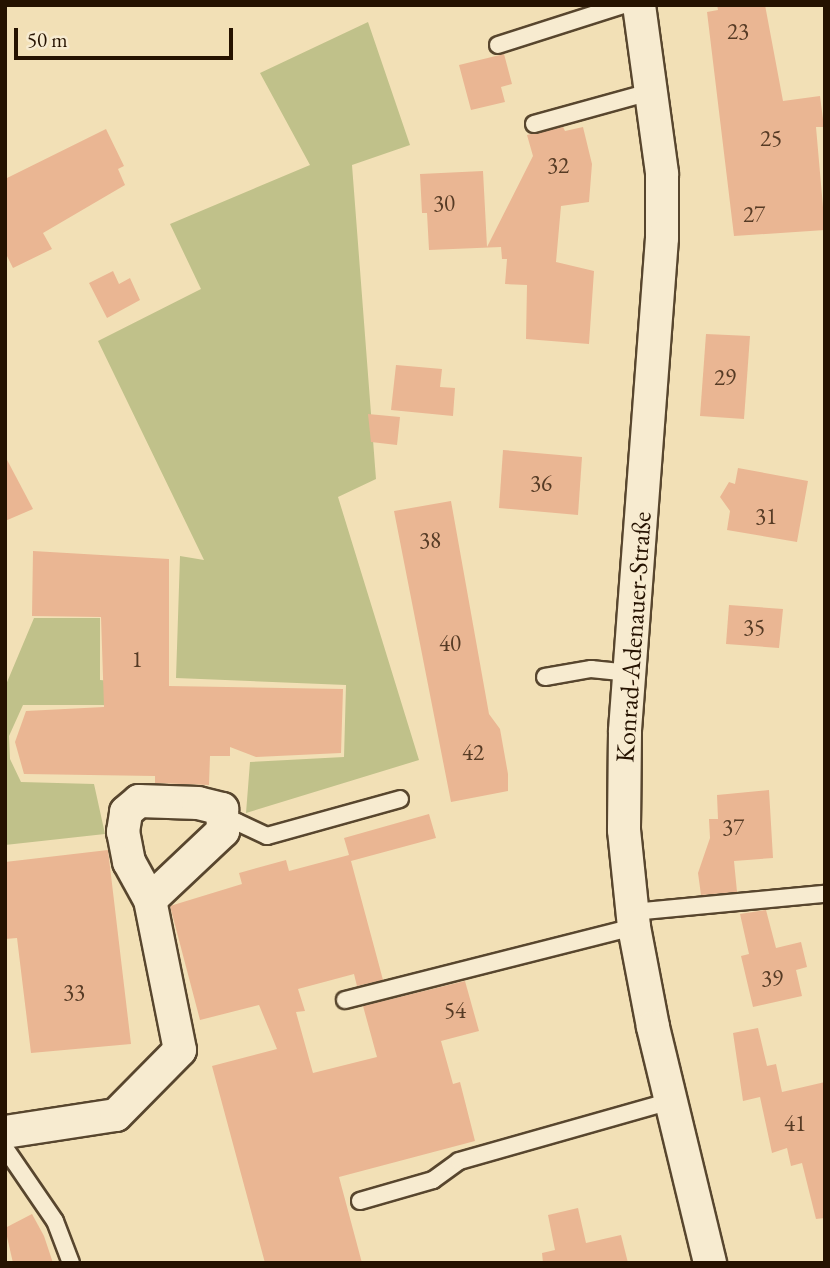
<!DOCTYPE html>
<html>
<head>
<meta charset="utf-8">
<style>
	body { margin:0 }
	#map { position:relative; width:830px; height:1268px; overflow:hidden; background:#f2e0b6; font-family:"EB Garamond",serif }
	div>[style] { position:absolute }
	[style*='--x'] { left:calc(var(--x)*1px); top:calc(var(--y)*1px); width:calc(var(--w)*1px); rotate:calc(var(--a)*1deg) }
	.green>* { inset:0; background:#c0c18a }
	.building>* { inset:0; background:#eab693 }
	.roads { filter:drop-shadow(2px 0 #58462e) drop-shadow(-2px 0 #58462e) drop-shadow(0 2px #58462e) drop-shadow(0 -2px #58462e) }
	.service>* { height:16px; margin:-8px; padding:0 8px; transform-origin:8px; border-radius:8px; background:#f7ebd0 }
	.minor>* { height:32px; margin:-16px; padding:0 16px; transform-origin:16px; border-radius:16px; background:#f7ebd0 }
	span { translate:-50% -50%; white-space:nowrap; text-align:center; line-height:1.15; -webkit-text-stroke:7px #f7ebd0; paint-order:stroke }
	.number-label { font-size:23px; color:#563b25 }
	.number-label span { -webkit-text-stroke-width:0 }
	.street-label { font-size:26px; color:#251200 }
	.frame { position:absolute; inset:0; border:7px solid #251200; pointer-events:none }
	.scale { position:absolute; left:14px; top:28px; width:219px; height:32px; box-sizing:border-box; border:4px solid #251200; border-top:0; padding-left:9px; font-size:21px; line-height:24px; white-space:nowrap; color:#251200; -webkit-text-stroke:5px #f7ebd0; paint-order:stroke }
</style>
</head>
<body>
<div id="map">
	<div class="green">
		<div style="clip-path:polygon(368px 22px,410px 145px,352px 165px,376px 479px,338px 497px,419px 760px,246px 813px,250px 762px,344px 757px,346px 685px,176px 678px,180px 556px,204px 560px,98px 341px,201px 289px,170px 224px,310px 165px,260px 73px)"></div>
		<div style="clip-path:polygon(34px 618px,100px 618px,100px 680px,112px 681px,112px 705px,23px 705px,9px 736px,10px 759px,21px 782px,94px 784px,105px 834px,5px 845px,5px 687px)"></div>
	</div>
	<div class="building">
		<div style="clip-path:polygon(717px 5px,765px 5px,783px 101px,820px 96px,824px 127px,816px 127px,825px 230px,734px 236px,707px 12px,718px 10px)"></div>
		<div style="clip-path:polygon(504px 54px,512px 84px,501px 87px,505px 102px,471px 110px,459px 65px)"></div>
		<div style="clip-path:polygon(563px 127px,565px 131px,583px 127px,592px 164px,589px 202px,561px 206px,556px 262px,594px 271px,589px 344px,526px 339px,527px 285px,505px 284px,507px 259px,502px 259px,501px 247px,429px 250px,427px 213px,422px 213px,420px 174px,483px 171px,487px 247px,533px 156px,527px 135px)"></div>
		<div style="clip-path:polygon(106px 129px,124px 166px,118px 169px,125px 185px,43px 233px,52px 249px,13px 268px,5px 252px,5px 179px)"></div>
		<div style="clip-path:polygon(113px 271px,119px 284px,130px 278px,140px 300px,107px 318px,89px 283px)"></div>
		<div style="clip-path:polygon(706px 334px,750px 336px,744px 419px,700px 416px)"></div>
		<div style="clip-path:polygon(396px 365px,442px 369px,440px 387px,455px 388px,453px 416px,391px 410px)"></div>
		<div style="clip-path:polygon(368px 414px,400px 417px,397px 445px,371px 442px)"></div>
		<div style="clip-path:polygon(503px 450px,582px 457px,578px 515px,499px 508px)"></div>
		<div style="clip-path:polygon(5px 456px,33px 509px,5px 521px)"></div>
		<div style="clip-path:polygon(738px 468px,808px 481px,797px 542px,727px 530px,730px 511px,720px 497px,729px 482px,735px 484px)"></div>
		<div style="clip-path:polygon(451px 501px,489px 714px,500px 729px,508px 774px,508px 791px,451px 802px,394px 511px)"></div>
		<div style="clip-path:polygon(33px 551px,169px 559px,169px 686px,343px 689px,341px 753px,256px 757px,230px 747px,230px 756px,210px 756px,209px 785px,155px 783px,155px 776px,24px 774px,15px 742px,26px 711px,104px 707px,101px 617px,32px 616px)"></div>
		<div style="clip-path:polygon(729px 605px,783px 609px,779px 648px,726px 644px)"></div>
		<div style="clip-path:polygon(769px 790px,773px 858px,734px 861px,737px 892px,701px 895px,698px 873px,710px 838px,709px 819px,718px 819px,717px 795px)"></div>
		<div style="clip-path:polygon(429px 814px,436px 838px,351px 861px,383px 980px,357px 986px,354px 974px,298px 989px,305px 1011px,296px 1012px,313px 1073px,377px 1057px,363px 1006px,465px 981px,479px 1031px,441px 1041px,453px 1084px,460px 1082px,475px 1141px,339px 1177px,362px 1263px,265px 1263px,212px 1066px,277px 1049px,259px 1005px,200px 1020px,170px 906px,242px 884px,239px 873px,286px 860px,289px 871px,349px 855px,344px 838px)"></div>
		<div style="clip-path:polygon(108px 850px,131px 1044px,31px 1053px,17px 938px,5px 939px,5px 862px)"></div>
		<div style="clip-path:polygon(766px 910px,776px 948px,801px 942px,807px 967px,796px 970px,802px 996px,753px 1007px,741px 956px,749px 954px,740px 914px)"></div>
		<div style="clip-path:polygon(758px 1028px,767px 1066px,776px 1064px,782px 1092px,825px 1082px,825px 1218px,816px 1219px,802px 1163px,791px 1166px,787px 1148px,772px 1153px,760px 1097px,743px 1101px,733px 1033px)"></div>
		<div style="clip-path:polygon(578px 1208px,586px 1243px,621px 1235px,628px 1263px,543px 1263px,542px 1253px,555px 1250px,548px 1215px)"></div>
		<div style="clip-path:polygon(32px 1214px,44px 1236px,53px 1263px,13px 1263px,5px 1228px)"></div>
	</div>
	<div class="roads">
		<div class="service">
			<div style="--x:498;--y:45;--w:131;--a:-17.7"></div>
			<div style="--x:534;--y:124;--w:124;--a:-15.4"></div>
			<div style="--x:545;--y:677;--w:47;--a:-9.9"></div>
			<div style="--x:591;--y:669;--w:39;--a:6"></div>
			<div style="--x:223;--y:823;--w:14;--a:-4"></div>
			<div style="--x:237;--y:822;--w:33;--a:25"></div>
			<div style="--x:267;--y:836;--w:138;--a:-15.5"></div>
			<div style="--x:633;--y:912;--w:193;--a:-5.4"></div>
			<div style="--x:345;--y:1000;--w:298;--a:-14.2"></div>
			<div style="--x:5;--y:1148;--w:88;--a:55.6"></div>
			<div style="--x:55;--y:1221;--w:45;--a:69.1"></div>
			<div style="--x:360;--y:1201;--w:76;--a:-16"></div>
			<div style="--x:433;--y:1180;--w:32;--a:-36"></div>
			<div style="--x:459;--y:1161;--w:220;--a:-15.8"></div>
		</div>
		<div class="minor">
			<div style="--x:639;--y:5;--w:171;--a:82.2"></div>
			<div style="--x:662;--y:174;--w:64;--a:90"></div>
			<div style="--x:662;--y:238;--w:495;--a:94.3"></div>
			<div style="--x:625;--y:732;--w:98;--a:90.6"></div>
			<div style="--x:624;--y:830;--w:98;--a:84.1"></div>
			<div style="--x:634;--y:927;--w:102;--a:79.2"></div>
			<div style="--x:653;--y:1027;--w:243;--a:76.4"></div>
			<div style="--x:5;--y:1132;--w:112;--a:-8.7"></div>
			<div style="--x:116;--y:1115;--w:91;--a:-45.4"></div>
			<div style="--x:180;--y:1050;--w:153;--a:-101.3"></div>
			<div style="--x:150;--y:900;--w:43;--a:-118.9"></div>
			<div style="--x:129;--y:862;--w:31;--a:-101"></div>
			<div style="--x:123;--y:832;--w:20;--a:-81"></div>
			<div style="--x:126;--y:812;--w:17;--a:-40"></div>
			<div style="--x:139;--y:801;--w:59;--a:1.9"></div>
			<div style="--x:198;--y:803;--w:25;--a:14"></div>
			<div style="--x:222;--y:809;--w:22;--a:87"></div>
			<div style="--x:223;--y:831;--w:100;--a:136.6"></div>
		</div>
	</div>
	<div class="number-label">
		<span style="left:738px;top:31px">23</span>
		<span style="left:771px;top:138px">25</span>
		<span style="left:558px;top:165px">32</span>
		<span style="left:444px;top:203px">30</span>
		<span style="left:754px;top:214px">27</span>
		<span style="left:725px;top:377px">29</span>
		<span style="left:541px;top:483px">36</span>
		<span style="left:766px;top:516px">31</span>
		<span style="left:430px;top:540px">38</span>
		<span style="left:754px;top:627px">35</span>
		<span style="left:450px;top:643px">40</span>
		<span style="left:137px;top:659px">1</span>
		<span style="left:473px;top:752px">42</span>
		<span style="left:733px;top:827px">37</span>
		<span style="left:772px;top:978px">39</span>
		<span style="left:74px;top:992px">33</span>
		<span style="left:455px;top:1010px">54</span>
		<span style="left:795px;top:1123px">41</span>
	</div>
	<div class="street-label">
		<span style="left:634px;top:637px;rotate:-86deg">Konrad-Adenauer-Straße</span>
	</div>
	<div class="frame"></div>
	<div class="scale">50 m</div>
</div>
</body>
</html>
